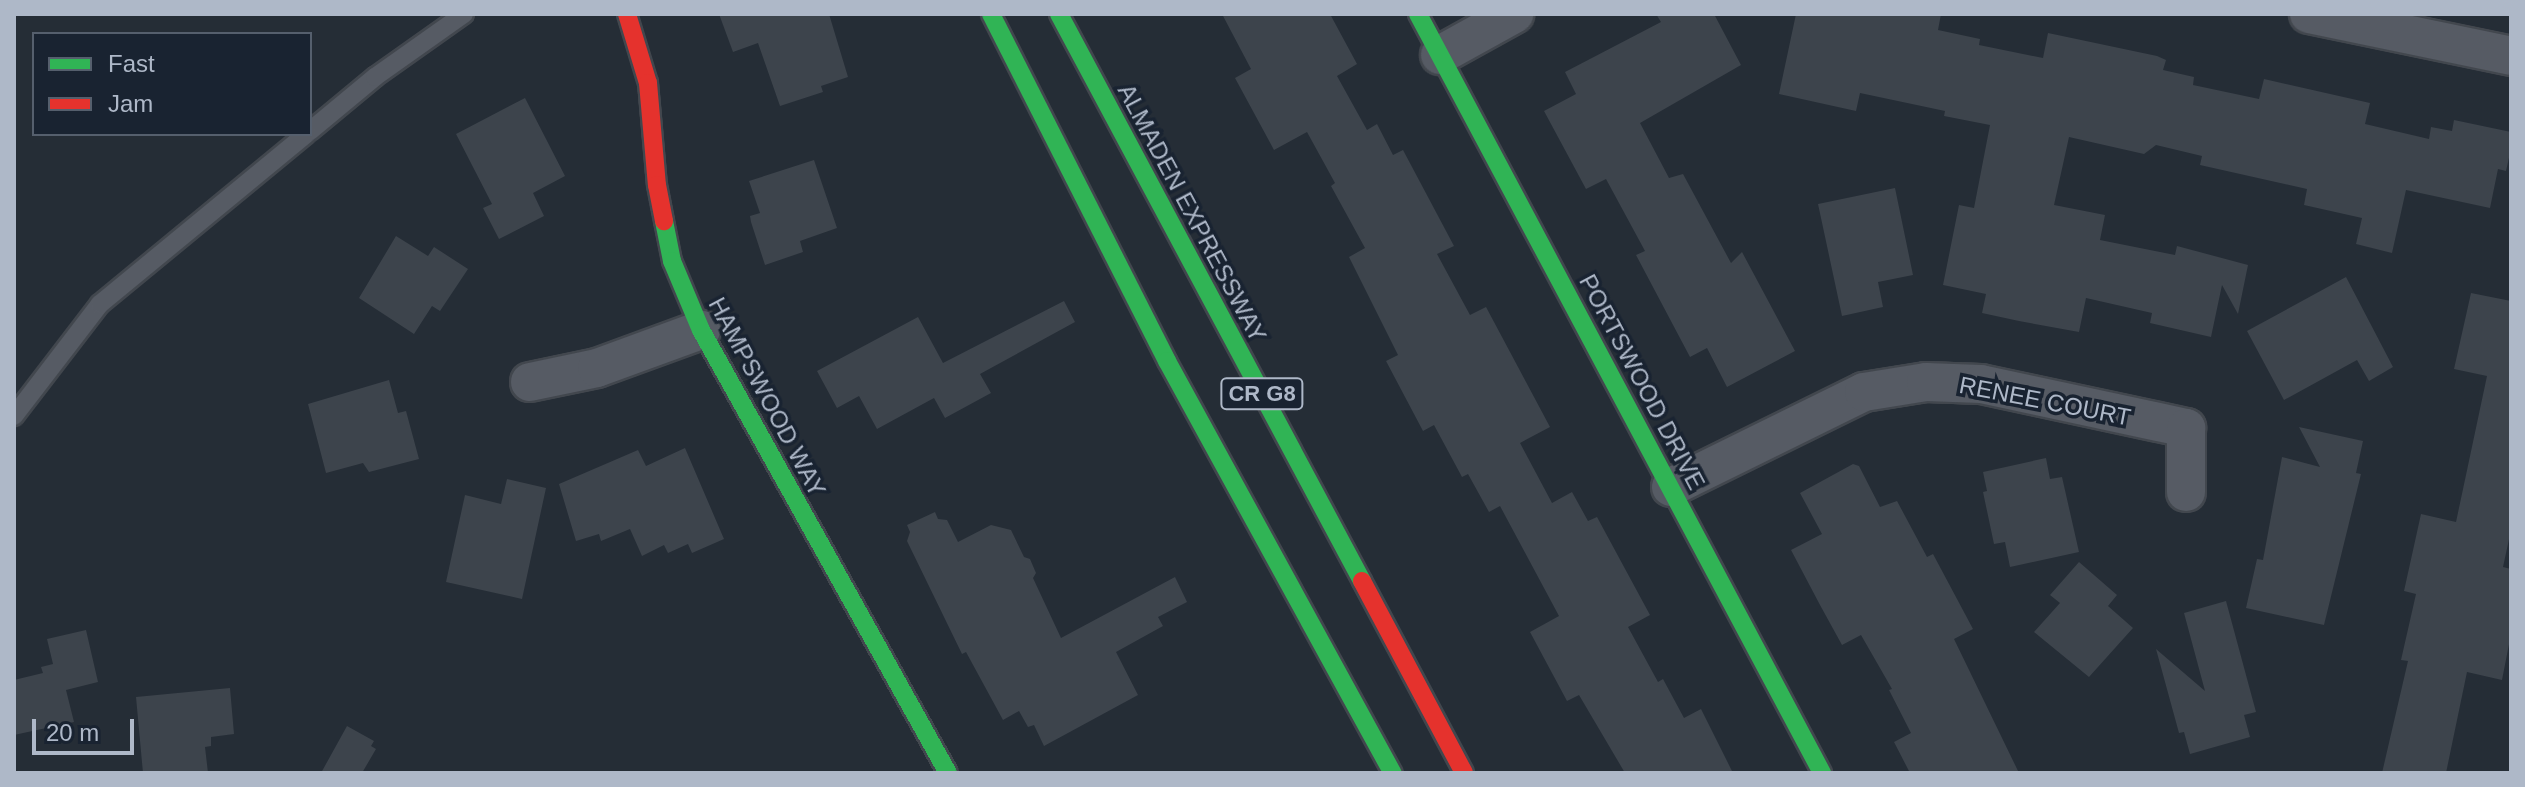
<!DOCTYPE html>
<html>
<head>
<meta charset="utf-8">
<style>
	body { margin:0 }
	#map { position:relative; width:2525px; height:787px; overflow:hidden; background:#252d36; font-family:Helvetica,sans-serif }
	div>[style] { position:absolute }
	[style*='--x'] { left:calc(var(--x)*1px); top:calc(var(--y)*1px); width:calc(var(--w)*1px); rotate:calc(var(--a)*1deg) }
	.building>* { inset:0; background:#3d444c }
	.roads { filter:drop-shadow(2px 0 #42474e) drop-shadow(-2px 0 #42474e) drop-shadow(0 2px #42474e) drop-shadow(0 -2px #42474e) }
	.lane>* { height:18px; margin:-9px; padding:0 9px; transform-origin:9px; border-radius:9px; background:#565b64 }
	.street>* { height:38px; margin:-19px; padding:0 19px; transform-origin:19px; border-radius:19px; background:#565b64 }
	.fast>* { height:18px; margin:-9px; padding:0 9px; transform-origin:9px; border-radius:9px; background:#30b455 }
	.jam>* { height:18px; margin:-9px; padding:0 9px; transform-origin:9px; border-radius:9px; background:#e5322d }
	span { translate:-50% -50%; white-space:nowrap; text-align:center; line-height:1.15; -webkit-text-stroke:7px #192331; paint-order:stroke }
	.shield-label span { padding:2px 6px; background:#192331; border:2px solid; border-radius:6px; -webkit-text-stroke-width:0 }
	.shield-label { font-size:22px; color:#aeb8c8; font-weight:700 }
	.street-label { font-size:24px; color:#aeb8c8 }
	.frame { position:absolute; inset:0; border:16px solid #aeb8c8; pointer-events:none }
	.legend { position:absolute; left:32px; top:32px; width:280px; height:104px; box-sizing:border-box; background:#192331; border:2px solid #555f6d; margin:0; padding:10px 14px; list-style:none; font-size:24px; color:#aeb8c8 }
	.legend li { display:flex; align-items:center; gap:16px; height:40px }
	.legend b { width:40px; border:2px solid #555f6d }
	.scale { position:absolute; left:32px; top:719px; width:102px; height:36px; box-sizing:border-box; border:4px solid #aeb8c8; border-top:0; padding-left:10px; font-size:24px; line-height:28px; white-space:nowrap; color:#aeb8c8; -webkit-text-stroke:6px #192331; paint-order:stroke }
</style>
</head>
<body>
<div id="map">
	<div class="building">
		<div style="clip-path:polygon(719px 14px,829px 14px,848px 77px,821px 86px,823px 92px,780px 106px,758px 43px,733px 52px)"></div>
		<div style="clip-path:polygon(1222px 14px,1330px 14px,1357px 64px,1337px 76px,1367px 130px,1377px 124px,1393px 155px,1403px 150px,1454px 246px,1437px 254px,1470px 315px,1486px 307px,1550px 427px,1520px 443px,1552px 503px,1572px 492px,1588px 521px,1597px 517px,1650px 615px,1628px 627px,1658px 682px,1663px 679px,1684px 718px,1701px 709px,1733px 773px,1625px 773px,1579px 695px,1567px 701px,1530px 632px,1559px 616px,1500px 506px,1489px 512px,1468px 474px,1462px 477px,1434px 425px,1423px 431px,1386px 361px,1398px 355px,1349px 257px,1365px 248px,1331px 186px,1335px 183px,1307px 132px,1274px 150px,1235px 78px,1251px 69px)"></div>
		<div style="clip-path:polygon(1656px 14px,1714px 14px,1741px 65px,1640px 123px,1669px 178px,1683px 174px,1731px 263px,1742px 252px,1795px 351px,1727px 387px,1707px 348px,1690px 357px,1636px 255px,1645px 251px,1606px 179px,1586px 189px,1544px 111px,1576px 94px,1565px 72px,1661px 22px)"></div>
		<div style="clip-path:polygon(1796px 14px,1941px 14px,1938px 30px,1980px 39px,1979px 45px,2043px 58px,2048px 33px,2157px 56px,2166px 60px,2163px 70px,2194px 77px,2193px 85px,2259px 99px,2264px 79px,2370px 103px,2365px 124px,2429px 139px,2431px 127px,2452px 131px,2454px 120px,2511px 132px,2511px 149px,2506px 171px,2498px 169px,2490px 208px,2406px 190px,2392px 253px,2356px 244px,2362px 218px,2304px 205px,2307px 189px,2200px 165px,2202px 156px,2156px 145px,2144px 154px,2069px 137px,2054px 205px,2105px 215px,2100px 240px,2175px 255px,2177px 246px,2248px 265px,2238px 314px,2222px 285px,2211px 337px,2150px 323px,2152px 313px,2086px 298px,2079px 332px,2019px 321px,1982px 313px,1986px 294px,1943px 285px,1959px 205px,1974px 208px,1990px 125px,1944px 116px,1945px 111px,1860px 93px,1856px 111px,1779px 94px)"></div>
		<div style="clip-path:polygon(525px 98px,565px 176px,533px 193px,544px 216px,499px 239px,483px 208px,492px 204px,456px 134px)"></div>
		<div style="clip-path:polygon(814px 160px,837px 228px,800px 241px,803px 252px,765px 265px,751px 222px,750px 216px,760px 213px,749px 181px)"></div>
		<div style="clip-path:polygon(1895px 188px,1913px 275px,1878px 282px,1883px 307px,1842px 316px,1818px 204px)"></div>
		<div style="clip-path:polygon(396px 236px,428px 256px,434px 247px,468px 269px,440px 311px,432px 306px,414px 334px,359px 298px)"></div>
		<div style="clip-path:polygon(2346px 277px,2393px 367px,2369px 381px,2357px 360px,2284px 400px,2247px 331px)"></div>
		<div style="clip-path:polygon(2471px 293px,2511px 301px,2511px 530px,2503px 567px,2511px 569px,2511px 634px,2502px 680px,2467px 672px,2446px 773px,2382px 773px,2408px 661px,2401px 660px,2416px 594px,2404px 591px,2421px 514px,2456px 522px,2487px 376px,2454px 369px)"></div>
		<div style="clip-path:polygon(1064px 301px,1075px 322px,980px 374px,991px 393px,945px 418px,934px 398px,877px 429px,859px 396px,837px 408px,817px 371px,918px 317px,943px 363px)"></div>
		<div style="clip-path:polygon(389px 380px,398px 413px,406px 411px,419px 459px,369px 472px,363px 463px,326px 473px,308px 404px)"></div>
		<div style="clip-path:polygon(2299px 427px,2363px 441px,2356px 473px,2361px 474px,2324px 625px,2246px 608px,2257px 559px,2263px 560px,2282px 457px,2320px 467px)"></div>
		<div style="clip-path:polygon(685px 448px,724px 539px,692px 553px,688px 544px,668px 553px,664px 545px,642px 556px,630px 529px,601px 541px,599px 534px,576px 541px,559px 484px,638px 450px,646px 466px)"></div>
		<div style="clip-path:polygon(2046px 458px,2050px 479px,2062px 477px,2079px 552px,2010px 567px,2005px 542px,1994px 544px,1983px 492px,1987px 491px,1983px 472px)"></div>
		<div style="clip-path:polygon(1853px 464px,1859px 466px,1880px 507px,1897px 501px,1927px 557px,1933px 554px,1973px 629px,1954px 639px,2019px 773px,1910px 773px,1894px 742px,1911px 733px,1889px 690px,1892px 689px,1861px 635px,1842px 645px,1820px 605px,1791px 550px,1822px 534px,1800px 493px)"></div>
		<div style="clip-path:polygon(507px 479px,546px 488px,522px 599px,446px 582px,465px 495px,501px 504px)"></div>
		<div style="clip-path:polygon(935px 512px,938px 519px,947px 520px,958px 542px,991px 525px,1011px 530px,1024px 557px,1030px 559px,1036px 573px,1033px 578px,1061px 638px,1175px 577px,1187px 602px,1158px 617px,1163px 626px,1116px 652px,1138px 695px,1044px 746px,1034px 725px,1028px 727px,1019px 711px,1003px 720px,966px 652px,962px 654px,907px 541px,910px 532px,907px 525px)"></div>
		<div style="clip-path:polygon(2079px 562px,2117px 595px,2108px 606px,2133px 628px,2089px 677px,2034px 632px,2060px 603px,2050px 595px)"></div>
		<div style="clip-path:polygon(2226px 601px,2256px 712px,2244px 715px,2250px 737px,2190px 754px,2184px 732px,2179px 733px,2156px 649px,2205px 691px,2184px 613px)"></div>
		<div style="clip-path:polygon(86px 630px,98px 682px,66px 690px,74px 722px,14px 735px,14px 680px,43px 673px,41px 667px,53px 664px,47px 639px)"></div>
		<div style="clip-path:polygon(230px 688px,234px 734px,211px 737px,211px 746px,205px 747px,208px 773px,143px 773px,136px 697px)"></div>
		<div style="clip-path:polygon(347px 726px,374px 741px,371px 746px,376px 749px,362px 773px,321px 773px)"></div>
	</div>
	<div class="roads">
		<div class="lane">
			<div style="--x:310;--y:131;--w:85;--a:-39.7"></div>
			<div style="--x:375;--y:77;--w:109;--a:-35.3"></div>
			<div style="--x:14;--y:416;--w:141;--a:-52.5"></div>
			<div style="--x:100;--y:304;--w:267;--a:-39.5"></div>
		</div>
		<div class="street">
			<div style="--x:2309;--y:14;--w:206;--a:11.7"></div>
			<div style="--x:1440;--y:55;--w:85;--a:-29"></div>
			<div style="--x:530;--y:382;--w:68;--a:-11.8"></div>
			<div style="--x:597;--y:368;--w:111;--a:-20.1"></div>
			<div style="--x:1671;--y:487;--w:215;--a:-26.2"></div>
			<div style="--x:1864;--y:392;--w:63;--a:-9.2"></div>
			<div style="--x:1926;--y:382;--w:55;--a:2.1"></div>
			<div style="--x:1981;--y:384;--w:210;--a:12.1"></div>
			<div style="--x:2186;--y:428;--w:64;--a:90"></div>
		</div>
		<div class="fast">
			<div style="--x:991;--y:14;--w:389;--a:63.1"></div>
			<div style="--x:1167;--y:361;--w:470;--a:61.3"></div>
			<div style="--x:1059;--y:14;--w:643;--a:61.88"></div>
			<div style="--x:1418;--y:14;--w:860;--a:61.97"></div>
			<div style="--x:664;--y:221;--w:41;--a:78.7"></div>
			<div style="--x:672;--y:261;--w:75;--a:67.2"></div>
			<div style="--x:701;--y:330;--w:507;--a:60.86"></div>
		</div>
		<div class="jam">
			<div style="--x:627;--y:14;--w:72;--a:73.1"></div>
			<div style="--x:648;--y:83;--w:102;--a:85"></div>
			<div style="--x:657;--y:185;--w:37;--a:79"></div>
			<div style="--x:1362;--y:581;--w:217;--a:62"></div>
		</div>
	</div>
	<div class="shield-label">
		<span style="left:1262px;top:394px">CR G8</span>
	</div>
	<div class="street-label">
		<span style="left:1192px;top:213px;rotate:62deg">ALMADEN EXPRESSWAY</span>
		<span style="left:1642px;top:382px;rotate:62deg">PORTSWOOD DRIVE</span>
		<span style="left:767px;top:397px;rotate:62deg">HAMPSWOOD WAY</span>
		<span style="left:2045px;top:401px;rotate:11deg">RENEE COURT</span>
	</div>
	<div class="frame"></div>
	<ul class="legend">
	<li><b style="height:10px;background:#30b455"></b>Fast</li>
	<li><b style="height:10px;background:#e5322d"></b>Jam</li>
	</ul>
	<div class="scale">20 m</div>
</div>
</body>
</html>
